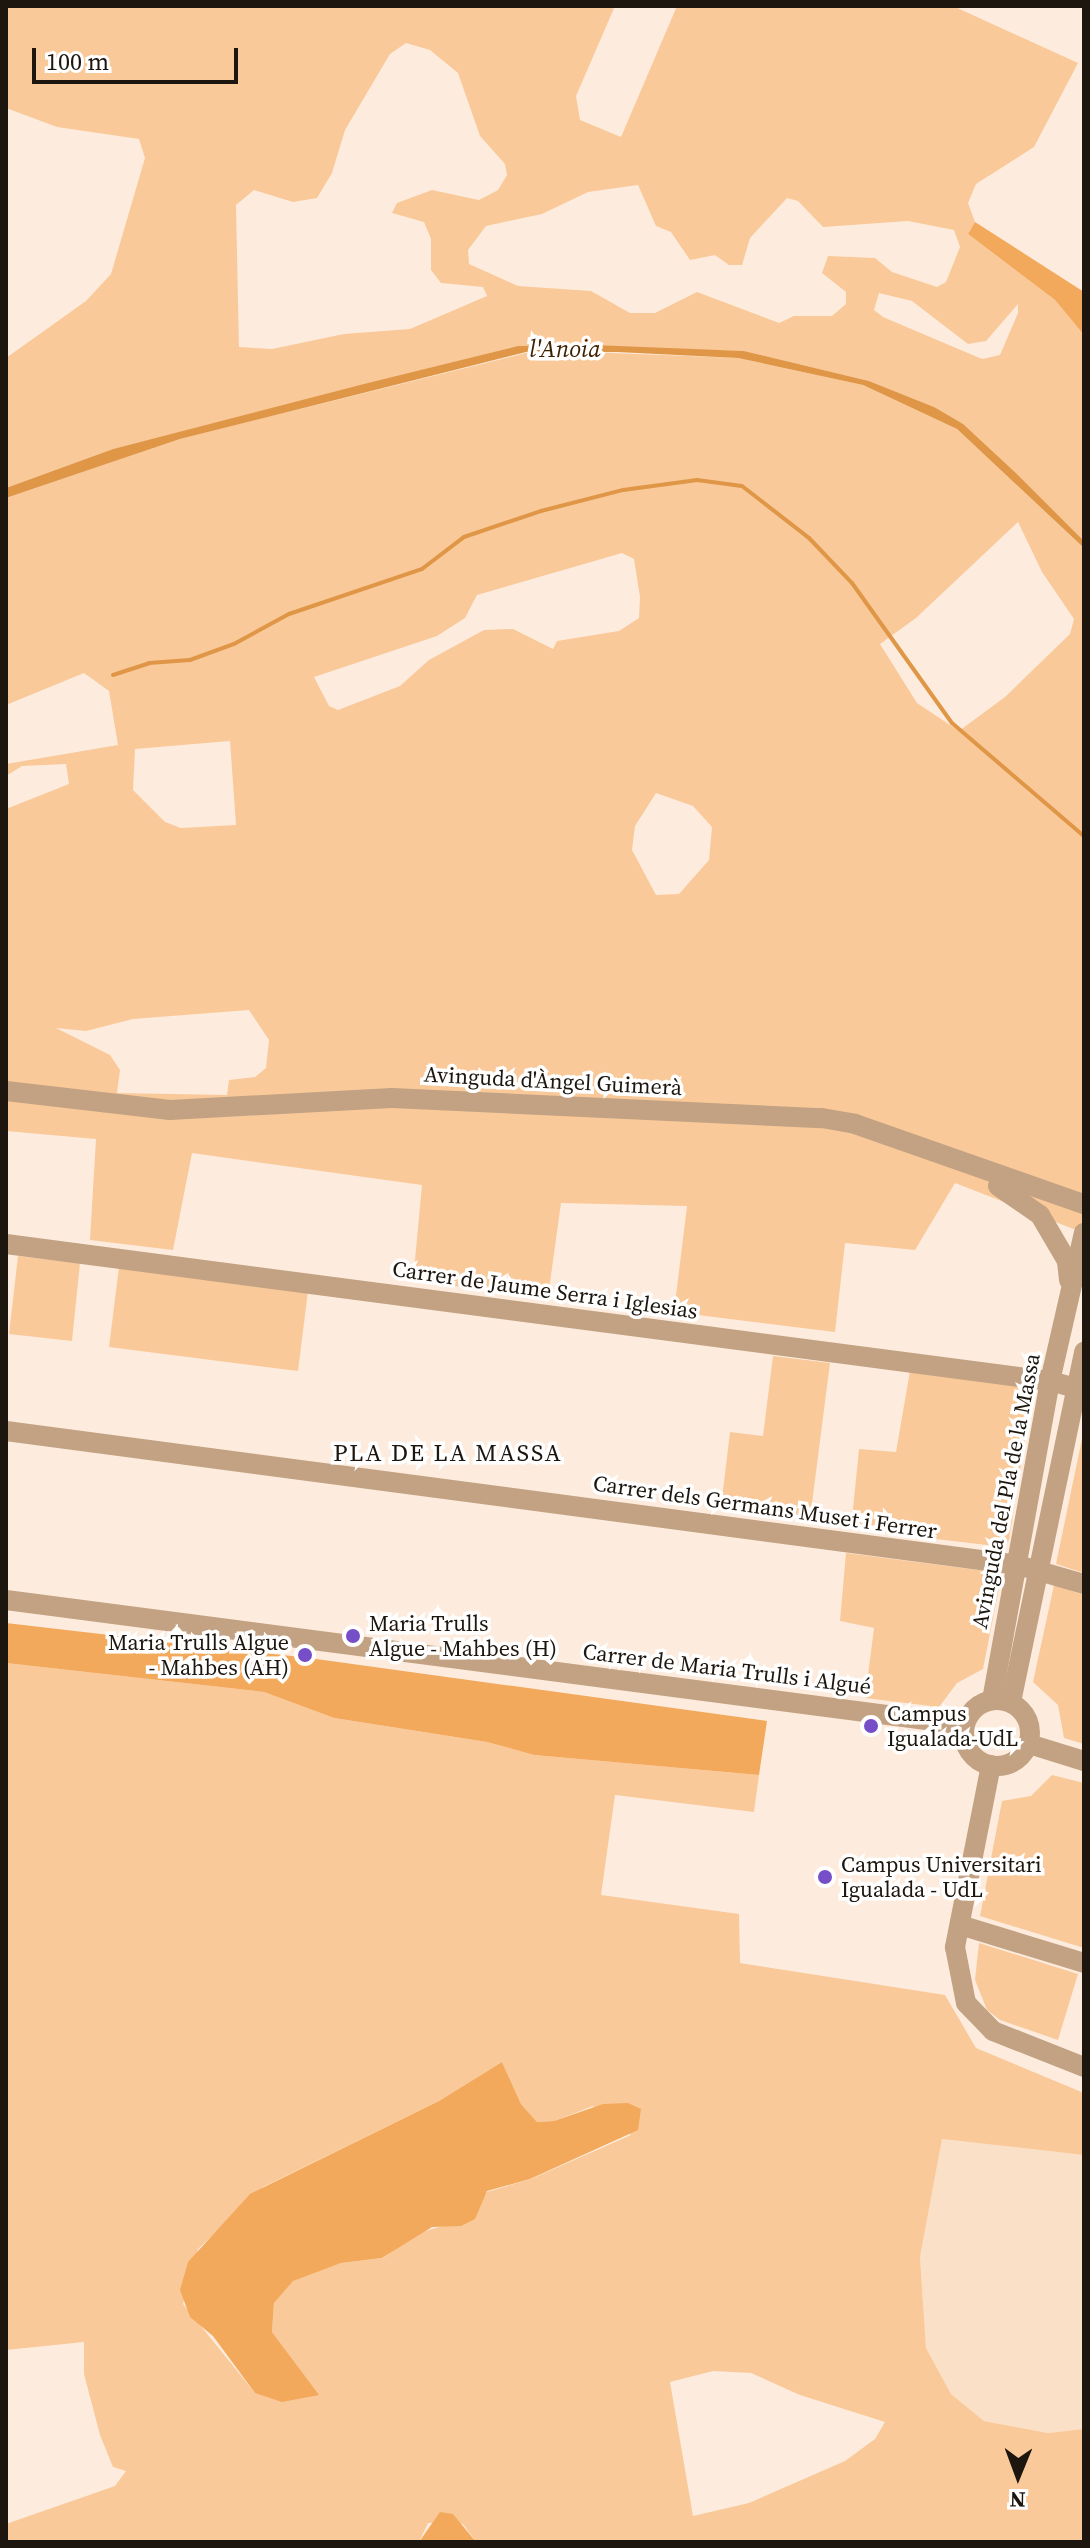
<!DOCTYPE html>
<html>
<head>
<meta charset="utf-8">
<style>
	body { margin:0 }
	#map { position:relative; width:1090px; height:2548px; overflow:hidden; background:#fdecdd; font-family:"Source Serif 4",serif }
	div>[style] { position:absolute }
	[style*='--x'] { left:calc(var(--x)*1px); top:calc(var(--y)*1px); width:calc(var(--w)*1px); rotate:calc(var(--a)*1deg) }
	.built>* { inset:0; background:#fbe0c8 }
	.green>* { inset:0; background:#fac99a }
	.forest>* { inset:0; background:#f3a95b }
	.water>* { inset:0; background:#df9747 }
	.stream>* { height:4px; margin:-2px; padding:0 2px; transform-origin:2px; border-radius:2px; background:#df9747 }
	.minor>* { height:20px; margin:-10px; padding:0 10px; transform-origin:10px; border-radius:10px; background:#c2a282 }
	.minor>.ring { margin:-10px; padding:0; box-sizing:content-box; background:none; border:20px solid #c2a282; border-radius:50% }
	.dots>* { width:22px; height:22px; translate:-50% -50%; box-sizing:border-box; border:4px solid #fff; border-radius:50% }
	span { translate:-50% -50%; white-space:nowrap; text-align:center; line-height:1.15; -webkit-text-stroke:7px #fff; paint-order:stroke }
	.street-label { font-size:22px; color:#1d160f }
	.poi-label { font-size:22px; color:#1d160f }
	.left { translate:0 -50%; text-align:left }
	.right { translate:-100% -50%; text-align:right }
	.water-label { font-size:24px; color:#3e2100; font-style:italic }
	.neighbourhood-label { font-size:24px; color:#1d160f; letter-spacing:2px }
	.frame { position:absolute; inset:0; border:8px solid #1d160f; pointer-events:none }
	.north { position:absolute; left:978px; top:2436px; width:80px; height:80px; -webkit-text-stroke:6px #fff; paint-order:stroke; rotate:181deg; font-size:22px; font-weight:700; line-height:32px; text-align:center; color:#1d160f }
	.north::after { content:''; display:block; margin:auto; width:28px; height:36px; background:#1d160f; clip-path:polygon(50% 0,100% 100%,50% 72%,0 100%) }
	.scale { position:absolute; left:32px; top:48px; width:206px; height:36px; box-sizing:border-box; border:4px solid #1d160f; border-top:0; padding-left:10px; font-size:24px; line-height:28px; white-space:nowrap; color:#1d160f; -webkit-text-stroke:6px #fff; paint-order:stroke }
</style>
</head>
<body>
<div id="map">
	<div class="built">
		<div style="clip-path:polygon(942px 2139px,1084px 2155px,1084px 2429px,1048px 2433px,984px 2421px,951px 2394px,926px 2348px,920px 2257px)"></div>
	</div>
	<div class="green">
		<div style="clip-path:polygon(evenodd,6px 6px,615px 6px,576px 96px,580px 120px,621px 137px,677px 6px,953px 6px,1078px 63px,1034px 147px,976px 184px,968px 203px,975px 222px,968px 234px,1055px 300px,1084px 335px,1084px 541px,1019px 476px,934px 407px,869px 381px,744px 351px,518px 346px,113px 449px,6px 488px,6px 358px,86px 301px,111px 274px,145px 158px,139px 139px,57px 127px,6px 108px,6px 6px,406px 43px,430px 50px,458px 73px,480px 136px,505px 164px,507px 175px,498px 190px,479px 200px,432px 190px,397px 203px,392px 213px,424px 222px,431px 239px,431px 270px,441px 283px,483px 287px,487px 296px,410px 329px,344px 334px,272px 349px,239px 347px,236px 205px,254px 190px,293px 202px,317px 198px,332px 173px,345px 130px,390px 54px,406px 43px,6px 6px,638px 185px,656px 226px,671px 232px,690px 260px,715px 255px,729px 265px,742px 265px,750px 238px,787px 198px,798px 201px,823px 227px,908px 221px,954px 230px,960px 247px,946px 282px,937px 287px,892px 272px,875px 258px,828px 256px,822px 273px,846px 292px,846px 304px,832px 316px,794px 316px,779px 323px,697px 292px,655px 313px,630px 313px,591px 291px,518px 286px,469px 264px,468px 250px,486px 226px,542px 214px,588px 192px,638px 185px,6px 6px,879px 293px,912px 301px,968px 344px,986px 341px,1018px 304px,1018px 313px,1000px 355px,982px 359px,883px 317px,874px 310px,879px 293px)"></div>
		<div style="clip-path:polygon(evenodd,538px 350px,738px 358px,863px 385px,957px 429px,1084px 548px,1084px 1233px,955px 1183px,915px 1250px,845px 1243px,835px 1332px,674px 1312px,687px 1206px,561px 1203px,548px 1297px,413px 1281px,422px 1185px,192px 1153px,173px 1250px,90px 1240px,96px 1139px,6px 1131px,6px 809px,69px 784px,66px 764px,22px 766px,6px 776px,6px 764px,118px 745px,109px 691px,84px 673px,6px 705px,6px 498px,180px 439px,538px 350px,1018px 522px,1042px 572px,1074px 619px,1070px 634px,1005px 697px,959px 731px,917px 703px,880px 644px,916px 618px,1018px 522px,538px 350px,622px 553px,634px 559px,640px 597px,639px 618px,619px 631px,557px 641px,553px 649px,513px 629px,484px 630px,429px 660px,400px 686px,338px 710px,329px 706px,314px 677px,437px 636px,465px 618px,477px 595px,622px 553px,538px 350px,230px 741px,236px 825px,181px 828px,165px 822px,133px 790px,135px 749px,230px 741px,538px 350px,656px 793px,693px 806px,712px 827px,709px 860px,679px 894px,656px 895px,632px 850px,635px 826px,656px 793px,538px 350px,249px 1010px,269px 1040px,266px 1068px,255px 1077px,229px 1080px,227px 1095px,117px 1093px,120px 1070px,110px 1055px,56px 1028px,86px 1031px,133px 1019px,249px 1010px)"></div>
		<div style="clip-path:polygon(18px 1256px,80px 1263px,72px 1341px,9px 1334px)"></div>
		<div style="clip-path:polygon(119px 1267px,308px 1291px,298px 1371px,109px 1347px)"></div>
		<div style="clip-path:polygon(773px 1356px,830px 1363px,810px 1519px,721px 1507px,730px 1432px,763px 1436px)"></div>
		<div style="clip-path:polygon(910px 1371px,1033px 1389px,1009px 1540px,1004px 1547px,851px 1529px,859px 1449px,896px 1452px)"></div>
		<div style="clip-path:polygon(1084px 1429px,1084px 1573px,1056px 1564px)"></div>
		<div style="clip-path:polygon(846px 1553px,1002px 1573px,983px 1669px,957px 1683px,939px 1707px,865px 1698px,874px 1628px,840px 1621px)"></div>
		<div style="clip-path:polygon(1054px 1585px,1084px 1595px,1084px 1744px,1064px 1738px,1058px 1705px,1033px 1682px)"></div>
		<div style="clip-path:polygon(evenodd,6px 1663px,264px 1692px,334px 1718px,487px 1742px,534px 1755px,759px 1775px,754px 1812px,615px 1795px,601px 1895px,739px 1914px,740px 1963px,945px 1995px,976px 2048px,1084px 2093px,1084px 2155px,942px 2139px,920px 2257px,926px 2348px,951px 2394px,984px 2421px,1048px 2433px,1084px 2429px,1084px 2542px,476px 2542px,463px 2524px,428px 2523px,419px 2542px,6px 2542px,6px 2524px,115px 2486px,126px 2471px,113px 2467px,100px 2435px,84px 2374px,84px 2342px,6px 2350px,6px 1663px,502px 2062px,521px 2104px,537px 2122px,554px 2121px,593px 2106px,631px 2135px,531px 2179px,487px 2192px,479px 2205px,446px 2225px,419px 2233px,383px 2258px,341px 2263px,293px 2280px,274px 2303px,272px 2332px,318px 2395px,255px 2393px,183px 2304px,198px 2249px,263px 2187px,439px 2101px,502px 2062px,6px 1663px,713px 2371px,751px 2373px,800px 2395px,885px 2422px,875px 2439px,845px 2461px,749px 2503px,693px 2516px,670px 2382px,713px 2371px)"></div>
		<div style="clip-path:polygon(1052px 1775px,1084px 1783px,1084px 1948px,980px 1916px,1002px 1801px,1031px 1796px)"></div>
		<div style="clip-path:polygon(979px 1943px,1078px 1974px,1058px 2040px,1000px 2020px,987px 2010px,975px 1980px)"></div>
	</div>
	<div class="forest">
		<div style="clip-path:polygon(975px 222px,1084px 292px,1084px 335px,1055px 300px,968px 234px)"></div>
		<div style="clip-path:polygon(6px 1623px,309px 1658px,767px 1721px,759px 1775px,534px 1755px,487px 1742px,334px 1718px,264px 1692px,6px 1663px)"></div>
		<div style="clip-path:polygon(502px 2062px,521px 2104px,537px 2122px,554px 2121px,603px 2104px,628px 2103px,641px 2109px,638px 2130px,530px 2179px,487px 2191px,475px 2219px,461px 2226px,432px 2227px,382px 2258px,341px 2263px,293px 2281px,274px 2303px,272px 2332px,319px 2395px,282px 2402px,255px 2393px,213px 2336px,190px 2317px,180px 2290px,188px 2262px,250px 2194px,439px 2101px)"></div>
		<div style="clip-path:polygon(440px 2512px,453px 2514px,476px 2542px,419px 2542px)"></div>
	</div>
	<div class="water">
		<div style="clip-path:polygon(593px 345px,744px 351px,869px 381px,934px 407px,963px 424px,1019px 476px,1084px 541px,1084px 548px,957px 429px,863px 385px,738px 358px,617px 352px,526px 352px,180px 439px,6px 498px,6px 488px,113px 449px,364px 384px,518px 346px)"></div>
	</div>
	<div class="stream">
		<div style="--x:113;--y:675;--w:38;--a:-18"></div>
		<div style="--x:149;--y:663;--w:41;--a:-4.2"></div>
		<div style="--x:190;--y:660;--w:47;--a:-20"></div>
		<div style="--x:234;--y:644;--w:63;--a:-28.6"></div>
		<div style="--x:289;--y:614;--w:140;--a:-18.7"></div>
		<div style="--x:422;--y:569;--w:53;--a:-37.3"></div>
		<div style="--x:464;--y:537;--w:81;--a:-18.7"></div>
		<div style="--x:541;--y:511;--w:85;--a:-14.4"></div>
		<div style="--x:623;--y:490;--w:75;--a:-7.7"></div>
		<div style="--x:697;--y:480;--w:45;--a:7.6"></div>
		<div style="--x:742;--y:486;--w:85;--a:37.8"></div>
		<div style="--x:809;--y:538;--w:62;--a:46.3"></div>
		<div style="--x:852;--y:583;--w:172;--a:54.5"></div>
		<div style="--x:952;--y:723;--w:174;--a:40.6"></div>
	</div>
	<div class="minor">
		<div style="--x:6;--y:1091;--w:165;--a:6.6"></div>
		<div style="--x:170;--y:1110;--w:222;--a:-3.1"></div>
		<div style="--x:392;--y:1098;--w:430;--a:2.7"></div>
		<div style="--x:822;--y:1118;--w:34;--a:10"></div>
		<div style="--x:855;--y:1124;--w:243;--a:19.3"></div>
		<div style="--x:998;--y:1186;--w:51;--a:34.6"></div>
		<div style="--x:1040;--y:1215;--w:53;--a:59.6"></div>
		<div style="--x:1067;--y:1261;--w:19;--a:84"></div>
		<div style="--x:6;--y:1244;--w:1053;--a:7.48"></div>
		<div style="--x:1050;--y:1381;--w:35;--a:15"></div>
		<div style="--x:6;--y:1431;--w:1021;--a:7.54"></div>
		<div style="--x:1018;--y:1565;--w:69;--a:16.1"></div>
		<div style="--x:6;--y:1600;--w:967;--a:7.43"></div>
		<div class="ring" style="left:964px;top:1700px;width:46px;height:46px"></div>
		<div style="--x:992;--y:1700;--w:324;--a:-79.7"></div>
		<div style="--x:1050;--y:1381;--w:152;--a:-77.1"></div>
		<div style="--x:1011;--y:1702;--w:358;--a:-78.2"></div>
		<div style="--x:1029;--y:1744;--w:58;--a:17.2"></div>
		<div style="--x:991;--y:1765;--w:186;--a:101.2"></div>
		<div style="--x:955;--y:1947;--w:57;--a:78.9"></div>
		<div style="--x:966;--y:2003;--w:39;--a:46"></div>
		<div style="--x:993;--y:2031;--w:98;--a:21.6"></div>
		<div style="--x:960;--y:1925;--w:130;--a:17"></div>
	</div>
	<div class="dots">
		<div style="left:353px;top:1636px;background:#764ec7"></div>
		<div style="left:305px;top:1655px;background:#764ec7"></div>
		<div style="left:871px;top:1726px;background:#764ec7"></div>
		<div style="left:825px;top:1877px;background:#764ec7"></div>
	</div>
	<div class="street-label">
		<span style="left:553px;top:1081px;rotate:3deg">Avinguda d'Àngel Guimerà</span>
		<span style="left:545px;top:1290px;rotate:8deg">Carrer de Jaume Serra i Iglesias</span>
		<span style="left:1006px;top:1491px;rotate:-79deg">Avinguda del Pla de la Massa</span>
		<span style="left:765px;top:1507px;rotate:8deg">Carrer dels Germans Muset i Ferrer</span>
		<span style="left:727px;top:1669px;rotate:7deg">Carrer de Maria Trulls i Algué</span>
	</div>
	<div class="poi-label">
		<span class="left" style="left:369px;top:1636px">Maria Trulls<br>Algue - Mahbes (H)</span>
		<span class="right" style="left:289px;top:1655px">Maria Trulls Algue<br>- Mahbes (AH)</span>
		<span class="left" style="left:887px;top:1726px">Campus<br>Igualada-UdL</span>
		<span class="left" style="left:841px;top:1877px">Campus Universitari<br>Igualada - UdL</span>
	</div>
	<div class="water-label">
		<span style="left:565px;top:349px">l'Anoia</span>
	</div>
	<div class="neighbourhood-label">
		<span style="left:448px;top:1453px">PLA DE LA MASSA</span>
	</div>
	<div class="frame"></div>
	<div class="north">N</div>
	<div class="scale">100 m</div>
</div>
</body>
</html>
